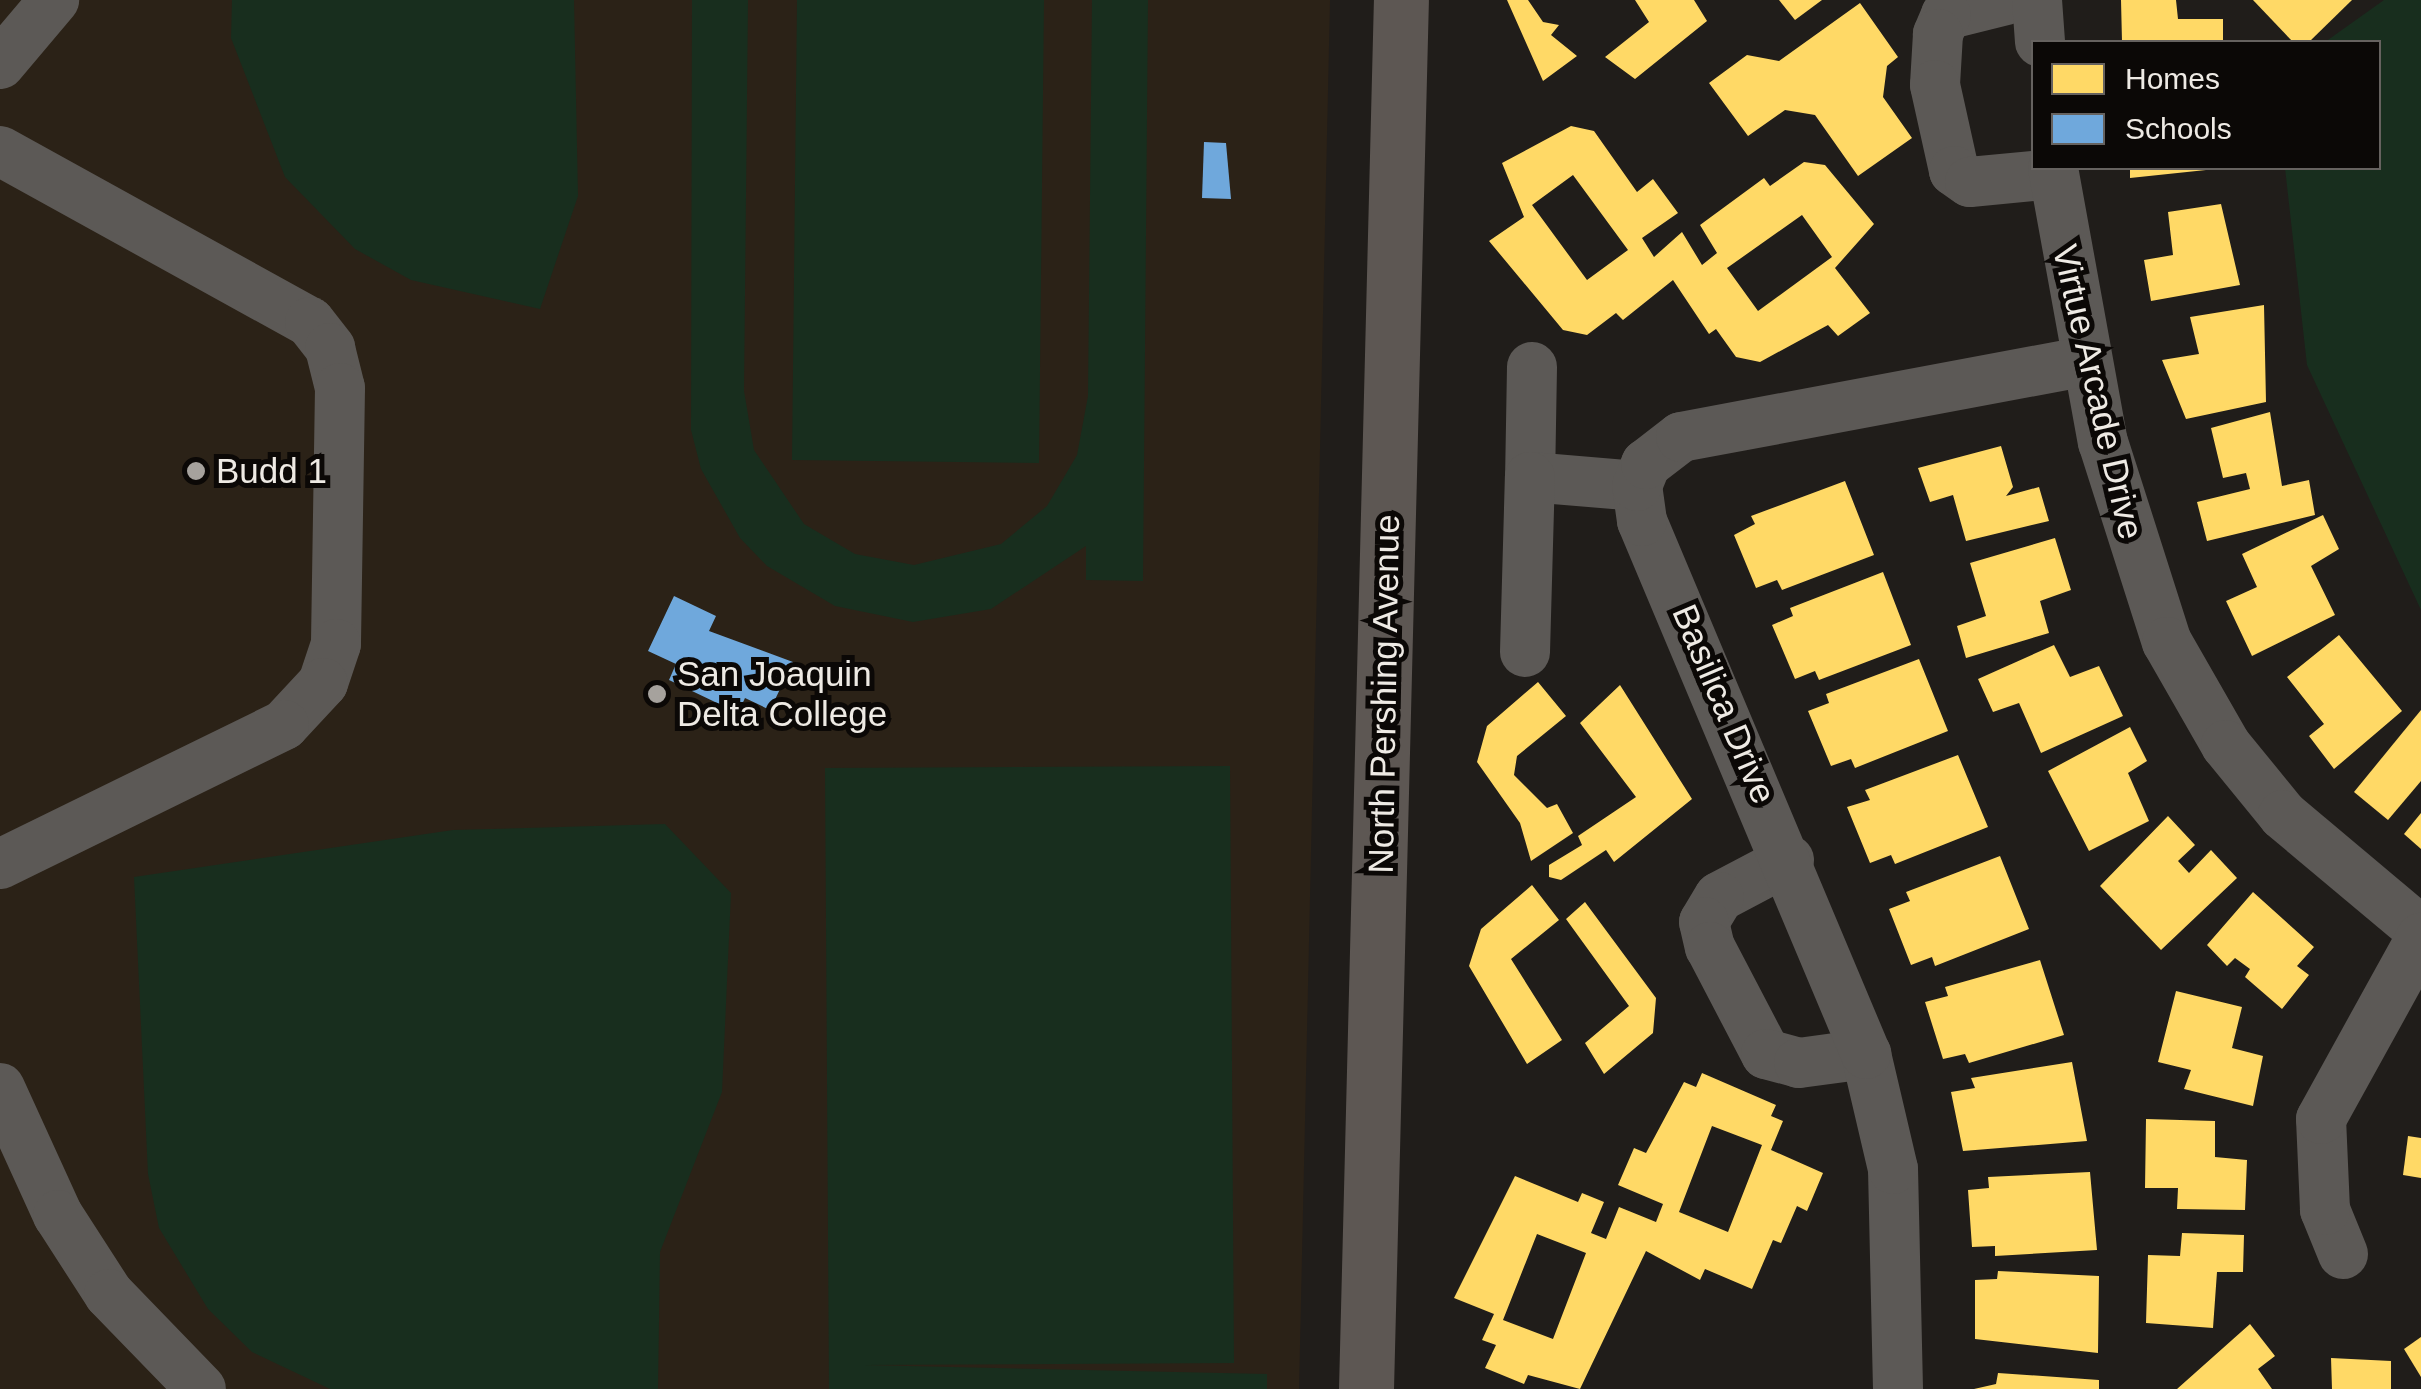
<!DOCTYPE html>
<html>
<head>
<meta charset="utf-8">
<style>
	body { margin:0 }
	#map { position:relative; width:2421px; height:1389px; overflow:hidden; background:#201d1a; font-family:Helvetica,sans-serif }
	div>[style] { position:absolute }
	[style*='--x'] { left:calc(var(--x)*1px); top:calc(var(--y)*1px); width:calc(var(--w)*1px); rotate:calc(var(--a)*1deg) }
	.built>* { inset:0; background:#2b2217 }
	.green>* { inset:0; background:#182e1e }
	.homes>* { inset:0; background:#ffd966 }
	.schools>* { inset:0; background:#6fa8dc }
	.minor>* { height:50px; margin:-25px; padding:0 25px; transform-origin:25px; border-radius:25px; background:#5c5956 }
	.major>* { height:55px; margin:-27.5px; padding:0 27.5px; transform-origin:27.5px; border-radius:27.5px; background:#5d5753 }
	.dots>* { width:28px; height:28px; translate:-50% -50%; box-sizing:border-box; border:5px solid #0b0806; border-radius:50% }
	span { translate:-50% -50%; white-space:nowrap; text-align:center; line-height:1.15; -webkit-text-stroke:10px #0b0806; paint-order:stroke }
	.street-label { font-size:35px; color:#eeeae4 }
	.poi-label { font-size:35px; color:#eeeae4 }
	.left { translate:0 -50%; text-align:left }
	.legend { position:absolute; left:2031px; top:40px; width:350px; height:130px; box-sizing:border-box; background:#0b0806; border:2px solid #66625f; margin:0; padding:12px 18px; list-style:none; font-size:30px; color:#eeeae4 }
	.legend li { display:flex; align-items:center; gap:20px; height:50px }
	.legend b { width:50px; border:2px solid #66625f }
</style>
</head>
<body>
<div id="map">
	<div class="built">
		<div style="clip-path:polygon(0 0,1330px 0,1299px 1389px,0 1389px)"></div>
	</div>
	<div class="green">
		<div style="clip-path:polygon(232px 0,574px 0,578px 196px,540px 309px,411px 280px,355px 249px,285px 177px,231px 38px)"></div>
		<div style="clip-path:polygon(692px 0,748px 0,744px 391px,754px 450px,804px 524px,855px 554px,914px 565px,1001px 544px,1047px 506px,1077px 455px,1088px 396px,1092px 0,1148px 0,1143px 581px,1086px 580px,1086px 546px,991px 609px,913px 622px,835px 606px,767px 566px,740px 538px,701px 469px,691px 430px)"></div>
		<div style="clip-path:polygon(797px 0,1044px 0,1039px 463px,792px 460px)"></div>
		<div style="clip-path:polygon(2384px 0,2421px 0,2421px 610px,2307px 365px,2285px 168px,2378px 168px,2378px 42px,2325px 42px)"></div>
		<div style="clip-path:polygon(1230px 766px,1234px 1363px,864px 1365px,1267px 1374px,1267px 1389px,829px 1389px,825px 768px)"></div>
		<div style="clip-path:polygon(665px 824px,731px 893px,722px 1092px,660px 1252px,658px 1389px,330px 1389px,252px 1352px,208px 1309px,159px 1228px,148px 1174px,134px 877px,453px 830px)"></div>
	</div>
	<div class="homes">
		<div style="clip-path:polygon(1507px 0,1528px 0,1543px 22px,1559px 25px,1551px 35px,1577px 56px,1543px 81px)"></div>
		<div style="clip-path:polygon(1635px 0,1694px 0,1707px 21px,1635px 79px,1605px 57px,1649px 22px)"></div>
		<div style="clip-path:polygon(1779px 0,1822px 0,1795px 20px)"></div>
		<div style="clip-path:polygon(2121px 0,2176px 0,2178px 19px,2223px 19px,2223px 42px,2122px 42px)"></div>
		<div style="clip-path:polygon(2253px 0,2352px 0,2309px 42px,2293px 42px)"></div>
		<div style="clip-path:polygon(1860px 3px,1898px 57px,1887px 66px,1883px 97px,1912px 138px,1858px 176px,1815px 115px,1785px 110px,1748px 136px,1709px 83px,1747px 55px,1779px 61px)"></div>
		<div style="clip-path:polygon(evenodd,1571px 126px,1594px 131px,1637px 192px,1653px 179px,1678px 213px,1642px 238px,1654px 257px,1682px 232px,1702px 265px,1717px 253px,1700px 225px,1764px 178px,1770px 186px,1804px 162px,1825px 165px,1874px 224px,1835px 268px,1870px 313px,1838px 336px,1828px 325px,1760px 362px,1736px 357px,1716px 329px,1709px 334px,1673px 280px,1623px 320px,1616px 313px,1587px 335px,1563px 330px,1489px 241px,1524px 217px,1502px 163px,1571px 126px,1573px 175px,1628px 250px,1587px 280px,1532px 205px,1573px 175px,1571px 126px,1802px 215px,1832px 257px,1758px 311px,1727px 268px,1802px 215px)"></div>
		<div style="clip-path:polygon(2130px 168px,2206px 168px,2206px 170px,2130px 178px)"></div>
		<div style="clip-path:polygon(2221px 204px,2240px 285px,2151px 301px,2144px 260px,2173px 255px,2168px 212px)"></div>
		<div style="clip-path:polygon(2264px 305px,2266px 402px,2186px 419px,2162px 360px,2199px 354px,2190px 317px)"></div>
		<div style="clip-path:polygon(2270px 412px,2282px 486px,2309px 480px,2315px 515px,2207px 541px,2197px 502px,2250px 489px,2246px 473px,2223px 478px,2211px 428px)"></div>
		<div style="clip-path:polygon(2001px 446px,2013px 487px,2006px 496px,2039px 487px,2049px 521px,1966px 541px,1953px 495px,1930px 502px,1918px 468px)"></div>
		<div style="clip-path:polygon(1845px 481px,1874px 555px,1782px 590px,1777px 580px,1756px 588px,1734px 535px,1755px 524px,1751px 516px)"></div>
		<div style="clip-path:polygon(2323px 515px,2339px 549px,2311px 566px,2335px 615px,2252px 656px,2226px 601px,2257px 587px,2242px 554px)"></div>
		<div style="clip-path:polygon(2055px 538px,2071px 590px,2040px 601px,2049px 633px,1966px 658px,1957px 626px,1986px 616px,1970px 563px)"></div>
		<div style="clip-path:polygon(1883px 572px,1911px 645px,1819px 680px,1815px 671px,1795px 679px,1772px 625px,1793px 616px,1790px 608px)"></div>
		<div style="clip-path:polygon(2339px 635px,2402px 711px,2334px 769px,2309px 736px,2324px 724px,2287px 677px)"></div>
		<div style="clip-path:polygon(2054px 645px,2070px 677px,2099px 666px,2123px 716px,2041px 753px,2019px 703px,1993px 712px,1978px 679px)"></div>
		<div style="clip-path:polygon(1919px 659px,1948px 731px,1855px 768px,1851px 759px,1831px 766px,1808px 711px,1829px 703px,1826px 694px)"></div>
		<div style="clip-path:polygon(1538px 682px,1566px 716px,1517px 756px,1514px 775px,1547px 808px,1557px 804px,1573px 833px,1531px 861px,1520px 823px,1477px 762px,1487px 726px)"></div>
		<div style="clip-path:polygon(1620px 685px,1692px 799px,1614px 862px,1606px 850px,1561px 880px,1549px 877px,1549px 865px,1582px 845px,1578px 836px,1636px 797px,1580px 723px)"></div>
		<div style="clip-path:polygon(2421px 710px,2421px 781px,2388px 820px,2354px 792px)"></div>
		<div style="clip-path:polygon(2130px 727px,2147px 761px,2128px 773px,2149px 821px,2089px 851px,2048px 771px)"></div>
		<div style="clip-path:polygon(1958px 755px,1988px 827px,1895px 864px,1891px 855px,1870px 863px,1847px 807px,1870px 800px,1865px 790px)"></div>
		<div style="clip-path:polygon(2421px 813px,2421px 849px,2404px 834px)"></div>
		<div style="clip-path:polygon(2168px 816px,2195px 845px,2178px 861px,2189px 873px,2211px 850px,2237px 878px,2161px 950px,2100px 886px)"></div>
		<div style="clip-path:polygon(2000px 856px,2029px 929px,1935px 966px,1932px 957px,1911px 965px,1889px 909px,1910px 901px,1906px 892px)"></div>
		<div style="clip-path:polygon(1532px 885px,1559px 920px,1511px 959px,1562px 1040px,1527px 1064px,1469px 966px,1481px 929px)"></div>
		<div style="clip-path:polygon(2253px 892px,2314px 947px,2297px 966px,2309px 975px,2282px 1009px,2245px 977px,2250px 969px,2235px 958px,2227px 966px,2207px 945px)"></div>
		<div style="clip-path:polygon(1585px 902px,1656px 998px,1653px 1033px,1604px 1074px,1585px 1043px,1629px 1006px,1566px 919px)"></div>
		<div style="clip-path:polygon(2040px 960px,2064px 1035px,1969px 1063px,1965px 1054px,1943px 1059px,1925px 1002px,1948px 996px,1945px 987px)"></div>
		<div style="clip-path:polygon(2176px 991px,2242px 1007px,2232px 1048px,2263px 1056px,2253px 1106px,2184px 1089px,2191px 1070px,2158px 1062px)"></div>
		<div style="clip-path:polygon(2072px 1062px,2087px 1141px,1963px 1151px,1951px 1092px,1975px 1088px,1971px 1078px)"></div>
		<div style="clip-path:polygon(evenodd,1702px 1073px,1776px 1105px,1771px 1116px,1783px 1121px,1771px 1150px,1823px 1173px,1807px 1211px,1797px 1206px,1781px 1243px,1773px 1240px,1752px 1289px,1705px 1269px,1700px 1280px,1646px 1251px,1580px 1389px,1528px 1375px,1524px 1384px,1485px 1368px,1496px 1345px,1482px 1340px,1494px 1314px,1454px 1298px,1515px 1176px,1578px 1202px,1582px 1193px,1604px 1202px,1591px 1233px,1606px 1239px,1619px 1207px,1656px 1222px,1663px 1204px,1618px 1185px,1634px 1148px,1646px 1153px,1684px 1082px,1696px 1087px,1702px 1073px,1712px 1126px,1762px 1145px,1728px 1232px,1679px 1212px,1712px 1126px,1702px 1073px,1537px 1234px,1586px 1253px,1553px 1339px,1503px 1320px,1537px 1234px)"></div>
		<div style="clip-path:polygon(2146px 1119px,2215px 1121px,2215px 1157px,2247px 1160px,2245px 1210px,2177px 1209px,2178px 1188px,2145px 1188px)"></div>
		<div style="clip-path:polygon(2408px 1136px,2421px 1138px,2421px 1178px,2403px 1175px)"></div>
		<div style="clip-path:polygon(2090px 1172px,2097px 1250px,1995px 1256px,1995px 1246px,1972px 1247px,1968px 1190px,1989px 1188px,1988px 1177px)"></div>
		<div style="clip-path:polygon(2182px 1233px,2244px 1235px,2243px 1272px,2217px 1272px,2213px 1328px,2146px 1323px,2148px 1255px,2180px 1256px)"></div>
		<div style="clip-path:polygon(1998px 1271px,2099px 1276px,2098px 1353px,1975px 1339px,1975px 1280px,1997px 1279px)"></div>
		<div style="clip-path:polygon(2250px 1324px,2275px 1356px,2258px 1369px,2272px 1389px,2177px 1389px)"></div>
		<div style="clip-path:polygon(2421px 1337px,2421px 1377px,2404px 1349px)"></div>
		<div style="clip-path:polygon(2331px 1358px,2391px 1361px,2391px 1389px,2332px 1389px)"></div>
		<div style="clip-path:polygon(1998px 1373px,2099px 1380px,2099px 1389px,1974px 1389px,1996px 1384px)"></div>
	</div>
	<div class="schools">
		<div style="clip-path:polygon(1204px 142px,1226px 143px,1231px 199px,1202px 198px)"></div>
		<div style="clip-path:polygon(674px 596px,716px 616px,709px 631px,793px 662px,770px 710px,745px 698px,738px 713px,669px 680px,676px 664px,648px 651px)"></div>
	</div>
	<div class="minor">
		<div style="--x:2006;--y:0;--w:62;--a:166"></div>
		<div style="--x:1946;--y:15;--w:21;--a:113"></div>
		<div style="--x:1938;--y:34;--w:51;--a:93.4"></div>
		<div style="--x:1935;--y:85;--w:88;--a:77.5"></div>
		<div style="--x:1954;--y:171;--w:19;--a:35"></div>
		<div style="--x:1970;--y:182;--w:83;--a:-5.5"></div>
		<div style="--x:2037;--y:0;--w:42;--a:85.9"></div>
		<div style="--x:0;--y:64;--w:84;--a:-49.8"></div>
		<div style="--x:0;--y:151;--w:354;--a:28.9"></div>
		<div style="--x:310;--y:322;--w:33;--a:52"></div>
		<div style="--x:330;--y:348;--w:41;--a:76"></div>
		<div style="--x:340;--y:388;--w:256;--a:90.9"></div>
		<div style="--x:336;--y:644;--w:41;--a:108.4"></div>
		<div style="--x:323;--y:683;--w:57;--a:132.9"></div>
		<div style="--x:284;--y:725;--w:316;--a:153.9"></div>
		<div style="--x:2053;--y:168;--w:279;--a:79.7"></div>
		<div style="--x:2103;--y:442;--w:210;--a:72.3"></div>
		<div style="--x:2167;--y:642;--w:119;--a:60.2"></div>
		<div style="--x:2226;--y:745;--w:90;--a:50.8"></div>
		<div style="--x:2283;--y:815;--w:180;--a:40"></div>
		<div style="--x:1532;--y:367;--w:110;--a:91"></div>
		<div style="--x:1530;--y:477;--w:107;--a:4.8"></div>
		<div style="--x:1525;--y:652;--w:175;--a:-88.4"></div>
		<div style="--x:1789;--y:860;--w:79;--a:152.1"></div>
		<div style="--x:1719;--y:897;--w:29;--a:121"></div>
		<div style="--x:1704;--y:922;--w:26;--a:77"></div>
		<div style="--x:1710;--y:947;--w:121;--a:62.4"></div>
		<div style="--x:1766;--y:1054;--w:34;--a:15"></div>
		<div style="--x:1799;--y:1063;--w:68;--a:-7.7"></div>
		<div style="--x:0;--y:1088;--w:140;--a:65.5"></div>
		<div style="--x:58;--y:1215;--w:94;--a:57.2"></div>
		<div style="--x:109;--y:1294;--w:132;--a:45.9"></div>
		<div style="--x:2343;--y:1254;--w:48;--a:-112.2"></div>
		<div style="--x:2325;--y:1210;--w:91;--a:-92.5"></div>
		<div style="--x:2321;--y:1119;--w:207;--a:-61.1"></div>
		<div style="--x:1898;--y:1389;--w:220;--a:-91.3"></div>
		<div style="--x:1893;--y:1169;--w:118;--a:-103.2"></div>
		<div style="--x:1866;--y:1054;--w:578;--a:-112.8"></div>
		<div style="--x:1642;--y:521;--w:35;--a:-98"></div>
		<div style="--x:1637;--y:486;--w:24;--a:-68"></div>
		<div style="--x:1646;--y:464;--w:44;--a:-37.6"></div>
		<div style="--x:1681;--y:437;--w:412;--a:-10.6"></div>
	</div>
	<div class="major">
		<div style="--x:1366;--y:1389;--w:1389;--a:-88.56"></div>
	</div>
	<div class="dots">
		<div style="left:196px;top:471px;background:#a6a29d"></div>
		<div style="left:657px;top:694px;background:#a6a29d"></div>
	</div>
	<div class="street-label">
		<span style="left:2098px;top:392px;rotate:77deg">Virtue Arcade Drive</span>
		<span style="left:1384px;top:694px;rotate:-89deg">North Pershing Avenue</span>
		<span style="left:1724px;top:704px;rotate:67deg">Basilica Drive</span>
	</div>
	<div class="poi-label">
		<span class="left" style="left:216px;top:471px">Budd 1</span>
		<span class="left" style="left:677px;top:694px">San Joaquin<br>Delta College</span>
	</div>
	<ul class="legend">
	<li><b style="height:28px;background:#ffd966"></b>Homes</li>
	<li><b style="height:28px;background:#6fa8dc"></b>Schools</li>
	</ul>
</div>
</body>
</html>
